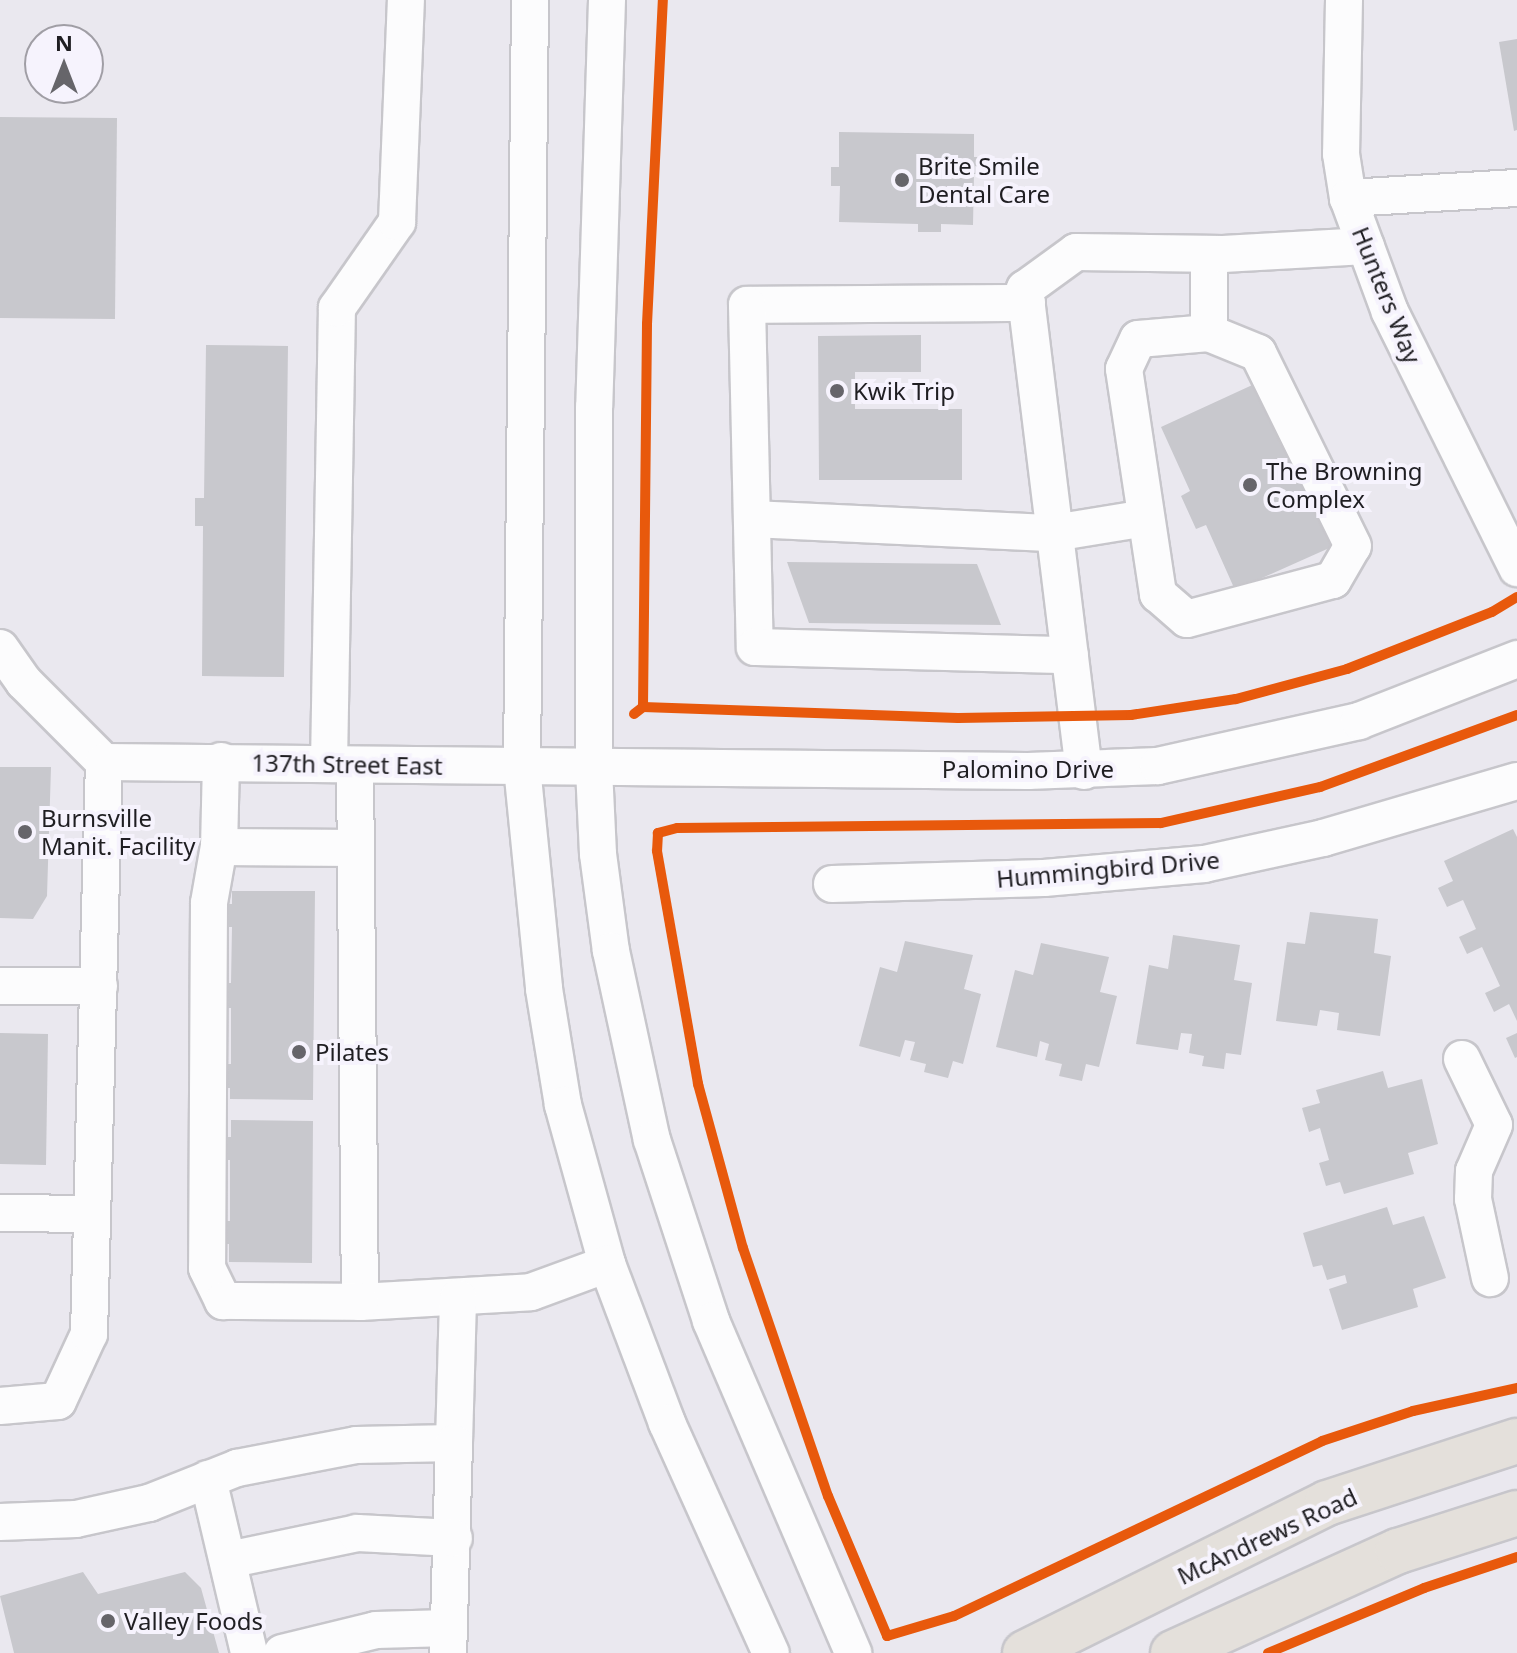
<!DOCTYPE html>
<html>
<head>
<meta charset="utf-8">
<style>
	body { margin:0 }
	#map { position:relative; width:1517px; height:1653px; overflow:hidden; background:#eae8ef; font-family:"Noto Sans",sans-serif }
	div>[style] { position:absolute }
	[style*='--x'] { left:calc(var(--x)*1px); top:calc(var(--y)*1px); width:calc(var(--w)*1px); rotate:calc(var(--a)*1deg) }
	.building>* { inset:0; background:#c8c8cd }
	.roads { filter:drop-shadow(2px 0 #c7c6cb) drop-shadow(-2px 0 #c7c6cb) drop-shadow(0 2px #c7c6cb) drop-shadow(0 -2px #c7c6cb) }
	.minor>* { height:36px; margin:-18px; padding:0 18px; transform-origin:18px; border-radius:18px; background:#fcfcfd }
	.major>* { height:44px; margin:-22px; padding:0 22px; transform-origin:22px; border-radius:22px; background:#e4e0db }
	.cycleway>* { height:10px; margin:-5px; padding:0 5px; transform-origin:5px; border-radius:5px; background:#e8590c }
	.dots>* { width:22px; height:22px; translate:-50% -50%; box-sizing:border-box; border:4px solid #f6f3fd; border-radius:50% }
	span { translate:-50% -50%; white-space:nowrap; text-align:center; line-height:1.15; -webkit-text-stroke:8px #f6f3fd; paint-order:stroke }
	.poi-label { font-size:24px; color:#1f1e22 }
	.left { translate:0 -50%; text-align:left }
	.street-label { font-size:24px; color:#1f1e22 }
	.north { position:absolute; left:24px; top:24px; width:80px; height:80px; box-sizing:border-box; background:#f6f3fd; border:2px solid #a09ea5; border-radius:50%; rotate:0deg; font-size:22px; font-weight:700; line-height:32px; text-align:center; color:#1f1e22 }
	.north::after { content:''; display:block; margin:auto; width:28px; height:36px; background:#66656a; clip-path:polygon(50% 0,100% 100%,50% 72%,0 100%) }
</style>
</head>
<body>
<div id="map">
	<div class="building">
		<div style="clip-path:polygon(1517px 39px,1517px 130px,1514px 131px,1499px 42px)"></div>
		<div style="clip-path:polygon(0 117px,117px 118px,115px 319px,0 318px)"></div>
		<div style="clip-path:polygon(839px 132px,974px 134px,974px 157px,980px 157px,980px 174px,974px 174px,973px 225px,941px 224px,941px 232px,918px 232px,918px 224px,839px 222px,840px 186px,831px 186px,831px 167px,839px 167px)"></div>
		<div style="clip-path:polygon(921px 335px,921px 372px,855px 372px,855px 409px,962px 409px,962px 480px,819px 480px,818px 336px)"></div>
		<div style="clip-path:polygon(206px 345px,288px 346px,284px 677px,202px 676px,203px 526px,195px 526px,195px 498px,204px 498px)"></div>
		<div style="clip-path:polygon(1261px 381px,1336px 545px,1235px 590px,1206px 525px,1196px 529px,1181px 496px,1190px 491px,1161px 427px)"></div>
		<div style="clip-path:polygon(787px 562px,977px 564px,1001px 625px,809px 623px)"></div>
		<div style="clip-path:polygon(0 767px,51px 767px,47px 896px,33px 919px,0 918px)"></div>
		<div style="clip-path:polygon(1513px 829px,1517px 837px,1517px 1021px,1509px 1004px,1494px 1012px,1485px 993px,1500px 986px,1482px 947px,1467px 954px,1459px 937px,1476px 929px,1463px 900px,1447px 907px,1438px 888px,1453px 881px,1444px 861px)"></div>
		<div style="clip-path:polygon(232px 891px,315px 891px,313px 1100px,230px 1099px,230px 1088px,223px 1088px,223px 1064px,231px 1064px,231px 1008px,224px 1008px,224px 983px,231px 983px,232px 927px,224px 927px,224px 904px,232px 904px)"></div>
		<div style="clip-path:polygon(1310px 912px,1378px 919px,1374px 953px,1391px 956px,1380px 1036px,1337px 1030px,1339px 1013px,1320px 1010px,1317px 1026px,1276px 1021px,1287px 942px,1305px 944px)"></div>
		<div style="clip-path:polygon(1173px 935px,1240px 945px,1234px 980px,1252px 983px,1241px 1055px,1226px 1053px,1224px 1069px,1202px 1066px,1204px 1056px,1189px 1053px,1192px 1034px,1181px 1033px,1178px 1050px,1136px 1044px,1149px 965px,1168px 969px)"></div>
		<div style="clip-path:polygon(905px 941px,973px 955px,964px 989px,981px 994px,963px 1064px,953px 1061px,948px 1078px,924px 1072px,926px 1064px,910px 1060px,915px 1042px,905px 1040px,900px 1057px,859px 1046px,880px 967px,897px 972px)"></div>
		<div style="clip-path:polygon(1041px 943px,1109px 957px,1100px 992px,1117px 996px,1099px 1067px,1086px 1064px,1082px 1081px,1059px 1076px,1062px 1064px,1045px 1060px,1049px 1044px,1040px 1041px,1037px 1057px,996px 1047px,1015px 970px,1033px 975px)"></div>
		<div style="clip-path:polygon(0 1033px,48px 1034px,46px 1165px,0 1164px)"></div>
		<div style="clip-path:polygon(1517px 1033px,1517px 1057px,1515px 1058px,1506px 1038px)"></div>
		<div style="clip-path:polygon(1383px 1071px,1388px 1088px,1422px 1079px,1438px 1144px,1408px 1153px,1414px 1174px,1344px 1194px,1340px 1182px,1326px 1186px,1319px 1163px,1329px 1160px,1320px 1128px,1309px 1132px,1302px 1108px,1320px 1103px,1316px 1090px)"></div>
		<div style="clip-path:polygon(231px 1120px,313px 1121px,312px 1263px,229px 1262px,229px 1244px,222px 1244px,222px 1221px,230px 1221px,230px 1160px,222px 1160px,222px 1137px,231px 1137px)"></div>
		<div style="clip-path:polygon(1387px 1207px,1393px 1225px,1424px 1216px,1446px 1278px,1413px 1289px,1418px 1307px,1342px 1330px,1329px 1289px,1347px 1283px,1345px 1275px,1327px 1280px,1322px 1265px,1313px 1267px,1303px 1233px)"></div>
		<div style="clip-path:polygon(83px 1572px,98px 1594px,185px 1572px,201px 1588px,219px 1653px,14px 1653px,0 1596px)"></div>
	</div>
	<div class="roads">
		<div class="minor">
			<div style="--x:530;--y:0;--w:767;--a:90.6"></div>
			<div style="--x:522;--y:767;--w:223;--a:84.3"></div>
			<div style="--x:544;--y:989;--w:118;--a:80.7"></div>
			<div style="--x:563;--y:1105;--w:165;--a:74.5"></div>
			<div style="--x:607;--y:1264;--w:170;--a:69.3"></div>
			<div style="--x:667;--y:1423;--w:252;--a:65.7"></div>
			<div style="--x:607;--y:0;--w:407;--a:91.8"></div>
			<div style="--x:594;--y:407;--w:362;--a:90"></div>
			<div style="--x:594;--y:769;--w:85;--a:87.3"></div>
			<div style="--x:598;--y:854;--w:98;--a:82.4"></div>
			<div style="--x:611;--y:951;--w:193;--a:77.8"></div>
			<div style="--x:652;--y:1140;--w:190;--a:71.9"></div>
			<div style="--x:711;--y:1321;--w:361;--a:66.8"></div>
			<div style="--x:1344;--y:0;--w:154;--a:91.1"></div>
			<div style="--x:1341;--y:154;--w:45;--a:81"></div>
			<div style="--x:1348;--y:198;--w:121;--a:69.8"></div>
			<div style="--x:1390;--y:312;--w:286;--a:63.6"></div>
			<div style="--x:1348;--y:198;--w:169;--a:-3.4"></div>
			<div style="--x:1209;--y:254;--w:79;--a:90"></div>
			<div style="--x:1209;--y:333;--w:71;--a:175.2"></div>
			<div style="--x:1138;--y:339;--w:33;--a:115"></div>
			<div style="--x:1124;--y:369;--w:228;--a:81.4"></div>
			<div style="--x:1158;--y:594;--w:38;--a:41"></div>
			<div style="--x:1187;--y:619;--w:151;--a:-15"></div>
			<div style="--x:1333;--y:580;--w:39;--a:-60"></div>
			<div style="--x:1353;--y:546;--w:215;--a:-116.2"></div>
			<div style="--x:1258;--y:353;--w:53;--a:-157.8"></div>
			<div style="--x:1027;--y:303;--w:280;--a:179.6"></div>
			<div style="--x:747;--y:305;--w:342;--a:88.7"></div>
			<div style="--x:755;--y:647;--w:315;--a:1.5"></div>
			<div style="--x:752;--y:519;--w:302;--a:2.7"></div>
			<div style="--x:1054;--y:533;--w:93;--a:-9.3"></div>
			<div style="--x:0;--y:648;--w:42;--a:54.8"></div>
			<div style="--x:24;--y:682;--w:113;--a:45"></div>
			<div style="--x:221;--y:761;--w:86;--a:91.3"></div>
			<div style="--x:219;--y:847;--w:136;--a:0.4"></div>
			<div style="--x:329;--y:764;--w:456;--a:-89"></div>
			<div style="--x:337;--y:308;--w:105;--a:-55.1"></div>
			<div style="--x:397;--y:222;--w:222;--a:-87.7"></div>
			<div style="--x:355;--y:765;--w:537;--a:89.47"></div>
			<div style="--x:360;--y:1302;--w:171;--a:-3.3"></div>
			<div style="--x:531;--y:1292;--w:81;--a:-20.2"></div>
			<div style="--x:1084;--y:771;--w:486;--a:-97"></div>
			<div style="--x:1025;--y:289;--w:63;--a:-36"></div>
			<div style="--x:1076;--y:252;--w:147;--a:0.8"></div>
			<div style="--x:1223;--y:254;--w:143;--a:-3.2"></div>
			<div style="--x:219;--y:846;--w:58;--a:100"></div>
			<div style="--x:209;--y:903;--w:365;--a:90.3"></div>
			<div style="--x:207;--y:1268;--w:37;--a:64"></div>
			<div style="--x:223;--y:1301;--w:137;--a:0.4"></div>
			<div style="--x:832;--y:884;--w:212;--a:-1.6"></div>
			<div style="--x:1044;--y:878;--w:161;--a:-5"></div>
			<div style="--x:1204;--y:864;--w:122;--a:-12.3"></div>
			<div style="--x:1323;--y:838;--w:202;--a:-16.4"></div>
			<div style="--x:0;--y:986;--w:99;--a:0"></div>
			<div style="--x:1462;--y:1059;--w:73;--a:64.1"></div>
			<div style="--x:1494;--y:1125;--w:50;--a:113.5"></div>
			<div style="--x:1474;--y:1171;--w:28;--a:92"></div>
			<div style="--x:1473;--y:1199;--w:81;--a:77.9"></div>
			<div style="--x:0;--y:1213;--w:92;--a:0.6"></div>
			<div style="--x:0;--y:1406;--w:58;--a:-4.9"></div>
			<div style="--x:58;--y:1401;--w:74;--a:-65.2"></div>
			<div style="--x:89;--y:1334;--w:572;--a:-88.5"></div>
			<div style="--x:104;--y:762;--w:924;--a:0.56"></div>
			<div style="--x:1028;--y:771;--w:130;--a:-2.2"></div>
			<div style="--x:1158;--y:766;--w:206;--a:-12.6"></div>
			<div style="--x:1359;--y:721;--w:170;--a:-21.4"></div>
			<div style="--x:454;--y:1443;--w:145;--a:-88.4"></div>
			<div style="--x:208;--y:1479;--w:179;--a:76.7"></div>
			<div style="--x:0;--y:1522;--w:76;--a:-2.3"></div>
			<div style="--x:76;--y:1519;--w:75;--a:-12.4"></div>
			<div style="--x:149;--y:1503;--w:95;--a:-21.7"></div>
			<div style="--x:237;--y:1468;--w:121;--a:-10.9"></div>
			<div style="--x:356;--y:1445;--w:98;--a:-1.2"></div>
			<div style="--x:454;--y:1443;--w:210;--a:91.6"></div>
			<div style="--x:228;--y:1560;--w:132;--a:-11.8"></div>
			<div style="--x:357;--y:1533;--w:97;--a:3"></div>
			<div style="--x:282;--y:1653;--w:97;--a:-13.7"></div>
			<div style="--x:376;--y:1630;--w:73;--a:-1.6"></div>
		</div>
		<div class="major">
			<div style="--x:1025;--y:1653;--w:337;--a:-26.4"></div>
			<div style="--x:1327;--y:1503;--w:200;--a:-18.1"></div>
			<div style="--x:1173;--y:1653;--w:247;--a:-24.4"></div>
			<div style="--x:1398;--y:1551;--w:125;--a:-17.7"></div>
		</div>
	</div>
	<div class="cycleway">
		<div style="--x:643;--y:707;--w:383;--a:-89.4"></div>
		<div style="--x:647;--y:324;--w:324;--a:-87.2"></div>
		<div style="--x:634;--y:714;--w:11;--a:-38"></div>
		<div style="--x:643;--y:707;--w:315;--a:2"></div>
		<div style="--x:958;--y:718;--w:173;--a:-1"></div>
		<div style="--x:1131;--y:715;--w:106;--a:-8.7"></div>
		<div style="--x:1236;--y:699;--w:115;--a:-15.1"></div>
		<div style="--x:1347;--y:669;--w:156;--a:-21.5"></div>
		<div style="--x:1492;--y:612;--w:29;--a:-31"></div>
		<div style="--x:1517;--y:715;--w:210;--a:159.9"></div>
		<div style="--x:1320;--y:787;--w:163;--a:167.2"></div>
		<div style="--x:1161;--y:823;--w:484;--a:179.4"></div>
		<div style="--x:677;--y:828;--w:20;--a:165"></div>
		<div style="--x:658;--y:833;--w:18;--a:93"></div>
		<div style="--x:657;--y:851;--w:237;--a:80"></div>
		<div style="--x:698;--y:1084;--w:170;--a:74.7"></div>
		<div style="--x:743;--y:1248;--w:262;--a:71.1"></div>
		<div style="--x:828;--y:1496;--w:152;--a:67.1"></div>
		<div style="--x:887;--y:1636;--w:70;--a:-16.6"></div>
		<div style="--x:954;--y:1616;--w:407;--a:-25.4"></div>
		<div style="--x:1322;--y:1441;--w:96;--a:-18.2"></div>
		<div style="--x:1413;--y:1411;--w:107;--a:-12.5"></div>
		<div style="--x:1268;--y:1653;--w:169;--a:-22.6"></div>
		<div style="--x:1424;--y:1588;--w:98;--a:-18.4"></div>
	</div>
	<div class="dots">
		<div style="left:902px;top:180px;background:#66656a"></div>
		<div style="left:837px;top:391px;background:#66656a"></div>
		<div style="left:1250px;top:485px;background:#66656a"></div>
		<div style="left:25px;top:832px;background:#66656a"></div>
		<div style="left:299px;top:1052px;background:#66656a"></div>
		<div style="left:108px;top:1621px;background:#66656a"></div>
	</div>
	<div class="poi-label">
		<span class="left" style="left:918px;top:180px">Brite Smile<br>Dental Care</span>
		<span class="left" style="left:853px;top:391px">Kwik Trip</span>
		<span class="left" style="left:1266px;top:485px">The Browning<br>Complex</span>
		<span class="left" style="left:41px;top:832px">Burnsville<br>Manit. Facility</span>
		<span class="left" style="left:315px;top:1052px">Pilates</span>
		<span class="left" style="left:124px;top:1621px">Valley Foods</span>
	</div>
	<div class="street-label">
		<span style="left:1387px;top:295px;rotate:68deg">Hunters Way</span>
		<span style="left:347px;top:764px;rotate:1deg">137th Street East</span>
		<span style="left:1028px;top:769px">Palomino Drive</span>
		<span style="left:1108px;top:869px;rotate:-5deg">Hummingbird Drive</span>
		<span style="left:1267px;top:1536px;rotate:-25deg">McAndrews Road</span>
	</div>
	<div class="north">N</div>
</div>
</body>
</html>
